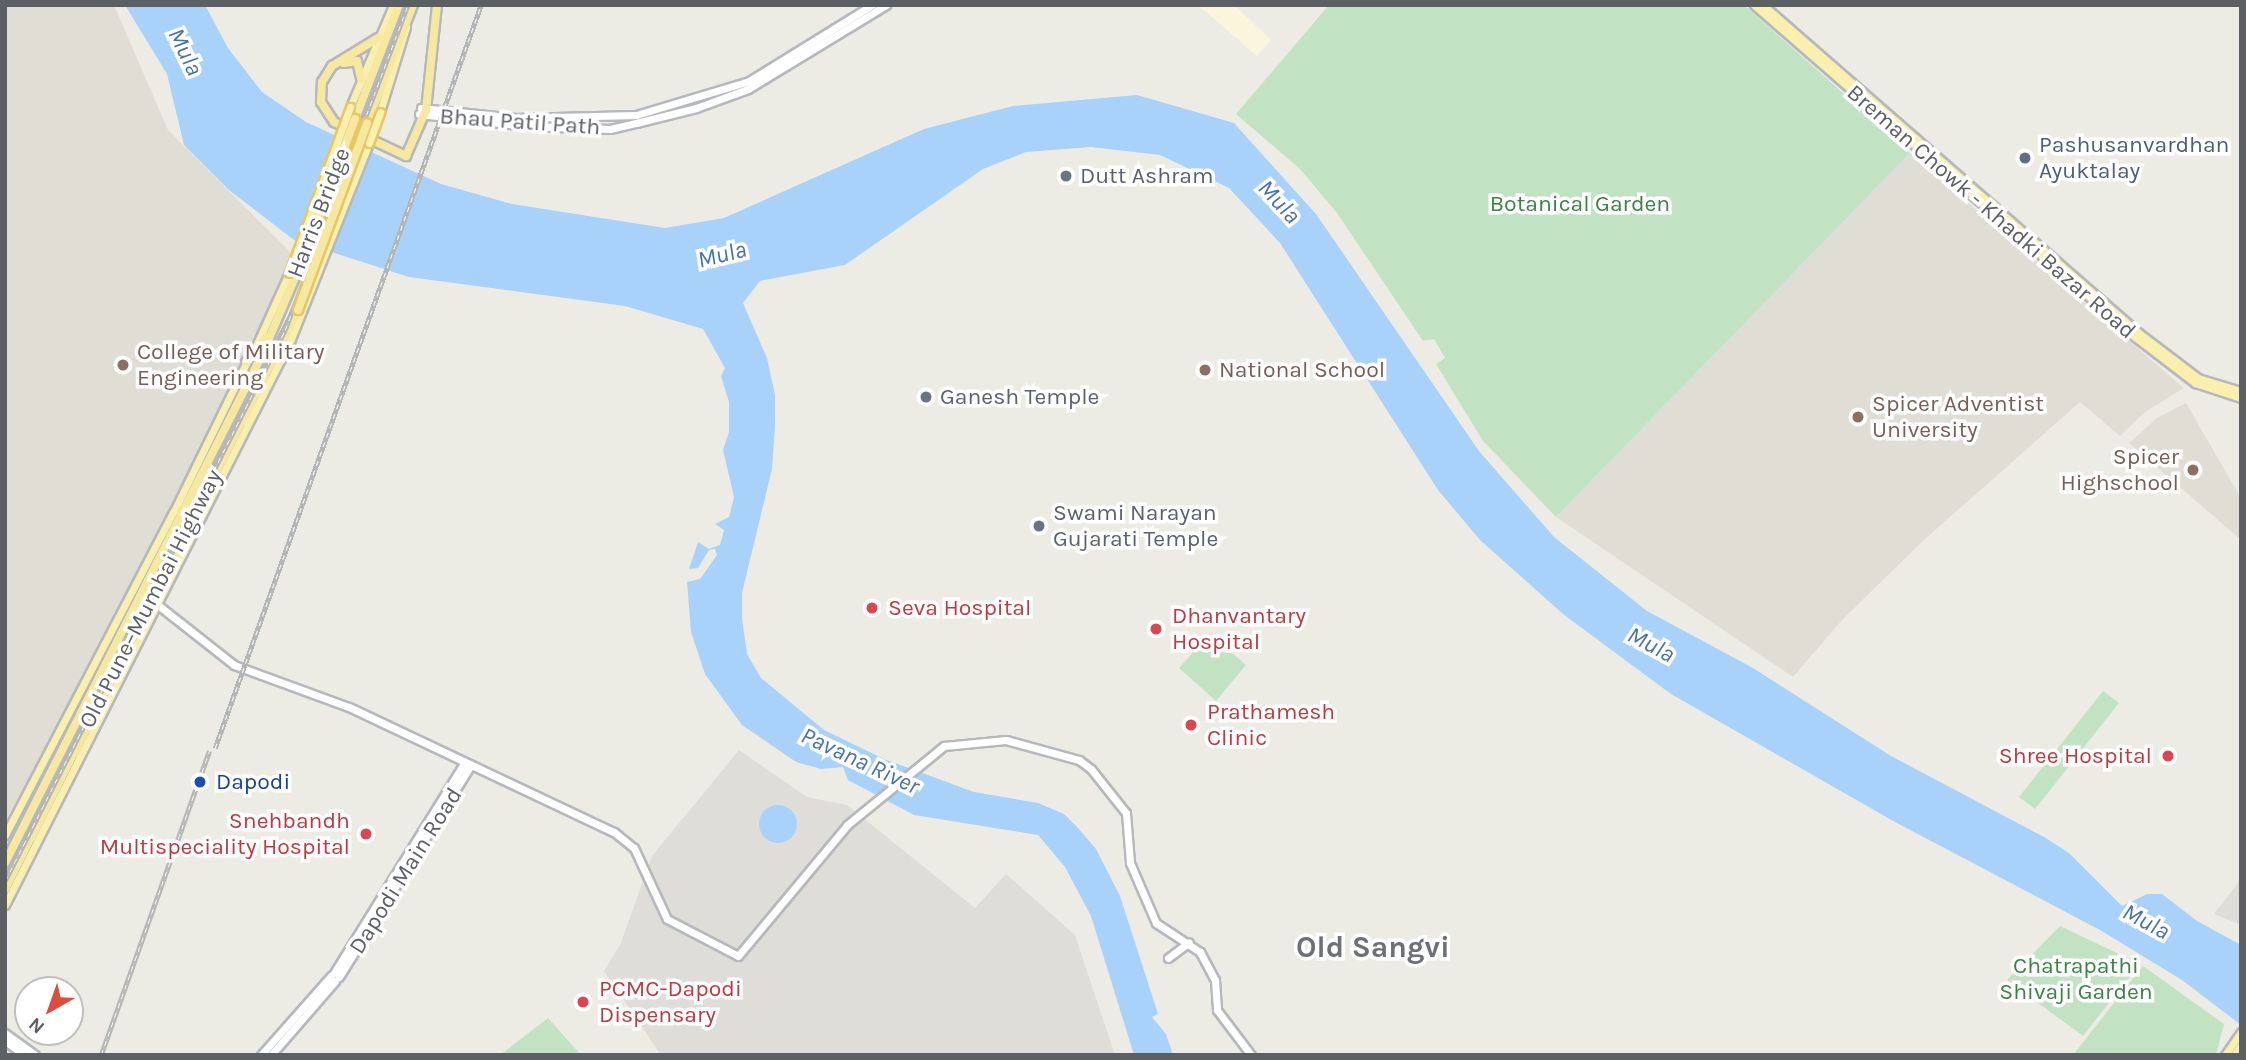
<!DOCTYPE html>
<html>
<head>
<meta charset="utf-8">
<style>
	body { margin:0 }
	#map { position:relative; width:2246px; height:1060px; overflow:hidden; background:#edece4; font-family:Karla,sans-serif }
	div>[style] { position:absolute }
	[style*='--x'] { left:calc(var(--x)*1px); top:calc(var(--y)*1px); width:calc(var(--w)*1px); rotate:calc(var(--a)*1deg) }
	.commercial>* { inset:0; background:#fbf5db }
	.industrial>* { inset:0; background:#dfddd8 }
	.education>* { inset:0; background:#e0ddd5 }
	.green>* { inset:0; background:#c2e3c3 }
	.water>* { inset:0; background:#a8d2f9 }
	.round { border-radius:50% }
	.roads { filter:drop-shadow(2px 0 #b5b8bd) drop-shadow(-2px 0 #b5b8bd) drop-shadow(0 2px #b5b8bd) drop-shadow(0 -2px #b5b8bd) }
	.secondary>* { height:7px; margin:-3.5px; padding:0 3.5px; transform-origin:3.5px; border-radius:3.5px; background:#fff }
	.primary>* { height:7px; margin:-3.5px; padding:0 3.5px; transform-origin:3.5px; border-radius:3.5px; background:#f9f0ad }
	.trunk>* { height:8px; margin:-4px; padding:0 4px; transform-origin:4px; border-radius:4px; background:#f7e8a0 }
	.rail>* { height:4.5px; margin-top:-2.25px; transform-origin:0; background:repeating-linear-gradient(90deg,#fff 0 5px,#b4b5b5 0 10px); box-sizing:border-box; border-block:2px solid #b4b5b5 }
	.bridges { filter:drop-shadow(2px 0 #e7c763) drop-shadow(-2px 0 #e7c763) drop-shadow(0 2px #e7c763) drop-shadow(0 -2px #e7c763) }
	.primary-bridge>* { height:7px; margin:-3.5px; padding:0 3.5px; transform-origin:3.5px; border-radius:3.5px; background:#f9f0ad }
	.trunk-bridge>* { height:8px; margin:-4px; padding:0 4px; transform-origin:4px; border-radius:4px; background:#f7e8a0 }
	.dots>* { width:19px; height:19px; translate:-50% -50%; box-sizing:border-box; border:4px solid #fff; border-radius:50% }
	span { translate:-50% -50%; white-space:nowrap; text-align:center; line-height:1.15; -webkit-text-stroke:7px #fff; paint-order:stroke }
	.street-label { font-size:23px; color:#5c5f63 }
	.service-label { font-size:23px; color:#4e5e75 }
	.left { translate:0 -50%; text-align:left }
	.worship-label { font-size:23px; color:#5b616d }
	.park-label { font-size:23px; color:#3b8342 }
	.education-label { font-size:23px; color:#785e54 }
	.right { translate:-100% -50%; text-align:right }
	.health-label { font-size:23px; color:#be3a42 }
	.transit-label { font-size:23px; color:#164399 }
	.water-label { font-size:24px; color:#4773a9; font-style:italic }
	.district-label { font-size:30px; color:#6d7175; font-weight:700 }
	.frame { position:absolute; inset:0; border:7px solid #5c5f63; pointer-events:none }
	.north { position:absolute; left:14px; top:976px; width:70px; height:70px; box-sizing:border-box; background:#fff; border:2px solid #bebfc1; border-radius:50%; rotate:220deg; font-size:19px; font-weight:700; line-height:28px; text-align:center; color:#5c5f63 }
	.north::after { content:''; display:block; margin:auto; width:24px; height:32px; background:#dc4e3b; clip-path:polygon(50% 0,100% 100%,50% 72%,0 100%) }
</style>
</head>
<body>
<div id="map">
	<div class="commercial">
		<div style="clip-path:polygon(1198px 5px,1234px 5px,1271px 40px,1257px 56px)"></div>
	</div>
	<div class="industrial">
		<div style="clip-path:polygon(739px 750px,807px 797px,847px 805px,975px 908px,1006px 874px,1075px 935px,1115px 1055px,661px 1055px,604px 971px,620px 945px,652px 856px)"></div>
		<div style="clip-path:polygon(2241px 879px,2241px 925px,2214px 914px)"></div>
	</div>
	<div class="education">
		<div style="clip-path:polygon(5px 5px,114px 5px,168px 130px,293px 255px,198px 460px,5px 822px)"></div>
		<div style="clip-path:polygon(1910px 153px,2184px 388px,2145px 412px,2120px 436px,2080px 402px,1925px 539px,1842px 620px,1793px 677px,1556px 517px)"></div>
		<div style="clip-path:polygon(2186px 403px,2241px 498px,2241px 540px,2129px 443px,2157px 418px)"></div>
	</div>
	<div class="green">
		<div style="clip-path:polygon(1329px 5px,1744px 5px,1910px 153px,1556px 517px,1483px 441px,1436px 364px,1445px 358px,1434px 339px,1423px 341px,1337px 213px,1300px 169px,1236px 114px)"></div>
		<div style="clip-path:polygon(1210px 634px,1246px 665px,1216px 701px,1179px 668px)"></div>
		<div style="clip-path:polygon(2103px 691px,2119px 703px,2035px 809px,2019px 797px)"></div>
		<div style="clip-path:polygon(2060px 926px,2140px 964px,2083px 1036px,2007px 980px)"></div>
		<div style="clip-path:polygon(2143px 966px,2224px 1024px,2216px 1055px,2073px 1055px)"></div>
		<div style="clip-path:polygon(548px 1018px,581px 1055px,500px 1055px)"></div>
	</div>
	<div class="water">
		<div style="clip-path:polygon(125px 5px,205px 5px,228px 48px,262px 92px,306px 122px,441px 184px,512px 204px,665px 228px,724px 218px,924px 129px,1013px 106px,1137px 95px,1234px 123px,1316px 214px,1479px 451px,1554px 537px,1647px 611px,1753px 668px,1891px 756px,2044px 837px,2069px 853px,2122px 906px,2147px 894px,2162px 894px,2197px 921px,2241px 945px,2241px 1025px,2182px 980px,2100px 930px,1895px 822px,1671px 694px,1563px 614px,1480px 540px,1438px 490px,1280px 243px,1229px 188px,1160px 155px,1091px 147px,1026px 152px,983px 169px,845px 265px,760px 281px,743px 303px,767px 358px,775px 395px,775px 426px,772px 469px,742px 593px,742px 618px,747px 654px,761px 678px,824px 730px,884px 759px,974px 792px,1038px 803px,1064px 814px,1078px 828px,1096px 849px,1120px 896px,1158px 1014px,1152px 1017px,1166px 1034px,1173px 1055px,1134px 1055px,1091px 916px,1065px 867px,1038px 835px,914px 815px,848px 780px,843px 767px,821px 769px,796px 762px,742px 725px,705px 674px,691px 632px,687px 582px,700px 579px,717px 555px,715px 549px,709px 550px,698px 568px,689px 569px,698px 542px,709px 549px,720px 545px,724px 530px,715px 524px,729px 517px,734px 497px,723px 450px,729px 432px,729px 402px,721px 376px,725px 368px,703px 329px,625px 306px,409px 277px,294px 240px,229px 190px,184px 145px,167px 74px)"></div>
		<div class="round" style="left:759px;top:805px;width:38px;height:38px"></div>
	</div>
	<div class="roads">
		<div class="secondary">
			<div style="--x:421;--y:108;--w:95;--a:6.1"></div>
			<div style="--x:515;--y:118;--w:121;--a:-1.4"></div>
			<div style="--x:636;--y:115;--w:118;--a:-16.7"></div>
			<div style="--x:749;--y:81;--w:145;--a:-31.7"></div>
			<div style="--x:419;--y:114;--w:109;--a:6.3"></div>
			<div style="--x:527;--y:126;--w:83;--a:2.1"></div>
			<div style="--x:610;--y:129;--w:27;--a:-13"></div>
			<div style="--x:636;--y:123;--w:62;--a:-14"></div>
			<div style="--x:696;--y:108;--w:55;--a:-20.1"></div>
			<div style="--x:748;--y:89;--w:162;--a:-31.3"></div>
			<div style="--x:158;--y:605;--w:97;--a:38.3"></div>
			<div style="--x:234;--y:665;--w:122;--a:20.1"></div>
			<div style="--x:349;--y:707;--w:293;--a:25.3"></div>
			<div style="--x:614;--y:832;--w:26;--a:39"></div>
			<div style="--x:634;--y:848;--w:78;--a:65.1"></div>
			<div style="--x:667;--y:919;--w:80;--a:27.5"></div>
			<div style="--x:738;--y:956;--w:170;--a:-50.2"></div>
			<div style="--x:847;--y:825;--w:125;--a:-39.2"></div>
			<div style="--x:944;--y:746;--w:62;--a:-5.5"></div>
			<div style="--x:1006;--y:740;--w:76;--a:15.3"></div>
			<div style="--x:1079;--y:760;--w:15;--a:37"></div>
			<div style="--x:1091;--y:769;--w:56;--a:51.5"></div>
			<div style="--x:1126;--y:813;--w:50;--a:85.4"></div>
			<div style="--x:1130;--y:863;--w:65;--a:66.6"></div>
			<div style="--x:1156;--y:923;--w:53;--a:33.4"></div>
			<div style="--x:1200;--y:952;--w:32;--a:62"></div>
			<div style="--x:1215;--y:980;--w:30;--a:86"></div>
			<div style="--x:1217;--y:1010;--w:56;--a:52.9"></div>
			<div style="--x:1168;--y:958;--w:26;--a:-37"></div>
			<div style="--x:334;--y:973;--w:248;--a:-58.2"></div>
			<div style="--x:339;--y:977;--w:250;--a:-58.1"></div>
			<div style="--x:5;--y:1033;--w:37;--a:36"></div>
			<div style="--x:5;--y:1041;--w:24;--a:36"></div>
			<div style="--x:261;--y:1055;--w:106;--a:-48.5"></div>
			<div style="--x:271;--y:1055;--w:98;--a:-49.1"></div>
		</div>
		<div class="primary">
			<div style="--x:1754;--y:5;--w:505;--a:41.07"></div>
			<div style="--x:2135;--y:337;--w:76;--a:37.5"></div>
			<div style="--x:2195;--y:383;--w:48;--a:18.1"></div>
			<div style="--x:1763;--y:5;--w:499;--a:41.1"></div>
			<div style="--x:2139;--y:333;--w:74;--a:37.3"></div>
			<div style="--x:2198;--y:378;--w:45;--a:16.8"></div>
			<div style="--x:350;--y:107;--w:111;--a:-67.1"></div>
			<div style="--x:380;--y:112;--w:89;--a:-73"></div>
			<div style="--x:256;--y:346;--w:80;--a:-65.7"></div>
			<div style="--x:5;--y:835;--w:365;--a:-62.5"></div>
			<div style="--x:174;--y:511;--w:169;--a:-64"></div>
			<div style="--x:5;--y:905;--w:634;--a:-63.19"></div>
			<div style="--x:291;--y:339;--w:211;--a:-68.3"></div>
			<div style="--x:2225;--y:1055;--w:28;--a:-55"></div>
			<div style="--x:2234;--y:1055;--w:12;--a:-55"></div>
		</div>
		<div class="trunk">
			<div style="--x:378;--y:38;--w:54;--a:148.7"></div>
			<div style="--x:332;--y:66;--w:19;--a:122"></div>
			<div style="--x:322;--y:82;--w:20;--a:93"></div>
			<div style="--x:321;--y:102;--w:24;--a:57"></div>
			<div style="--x:334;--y:122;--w:80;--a:25.3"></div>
			<div style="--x:406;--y:156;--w:50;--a:-66.5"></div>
			<div style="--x:426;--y:110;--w:106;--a:-84"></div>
			<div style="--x:344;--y:63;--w:13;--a:-9"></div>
			<div style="--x:357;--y:61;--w:18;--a:77"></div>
			<div style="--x:355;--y:119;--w:122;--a:-68.9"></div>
			<div style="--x:367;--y:123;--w:127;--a:-68.7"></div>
			<div style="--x:246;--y:362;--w:32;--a:-51"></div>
			<div style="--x:5;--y:863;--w:569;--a:-63.16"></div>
			<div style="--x:262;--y:355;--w:97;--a:-66.9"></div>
			<div style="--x:5;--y:889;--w:649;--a:-63.16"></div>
		</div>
	</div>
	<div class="rail">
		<div style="--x:215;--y:748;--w:789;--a:-70.3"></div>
		<div style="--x:5;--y:881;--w:618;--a:-63.06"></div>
		<div style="--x:285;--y:330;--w:347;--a:-69.3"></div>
		<div style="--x:101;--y:1055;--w:323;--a:-70.4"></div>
	</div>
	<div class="bridges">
		<div class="primary-bridge">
			<div style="--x:369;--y:143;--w:33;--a:-70"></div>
			<div style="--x:289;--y:273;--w:177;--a:-69.8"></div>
		</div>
		<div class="trunk-bridge">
			<div style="--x:300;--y:266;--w:157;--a:-69.5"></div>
			<div style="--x:298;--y:310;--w:199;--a:-69.7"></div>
		</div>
	</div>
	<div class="dots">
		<div style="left:2025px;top:158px;background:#5c6f8a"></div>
		<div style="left:1066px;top:176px;background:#6b7280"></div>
		<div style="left:123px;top:365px;background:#8d6e63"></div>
		<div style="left:1205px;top:370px;background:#8d6e63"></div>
		<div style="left:926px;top:397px;background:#6b7280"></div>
		<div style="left:1858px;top:417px;background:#8d6e63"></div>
		<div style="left:2193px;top:470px;background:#8d6e63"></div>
		<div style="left:1039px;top:526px;background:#6b7280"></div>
		<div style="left:872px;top:608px;background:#e0444e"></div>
		<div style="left:1156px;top:629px;background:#e0444e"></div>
		<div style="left:1191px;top:725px;background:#e0444e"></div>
		<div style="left:2168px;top:756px;background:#e0444e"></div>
		<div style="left:200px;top:782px;background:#1a4fb4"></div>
		<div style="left:366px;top:834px;background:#e0444e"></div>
		<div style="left:583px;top:1002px;background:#e0444e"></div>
	</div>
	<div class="street-label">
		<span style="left:520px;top:122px;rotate:4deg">Bhau Patil Path</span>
		<span style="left:1991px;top:212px;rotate:41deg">Breman Chowk - Khadki Bazar Road</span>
		<span style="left:319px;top:213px;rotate:-69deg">Harris Bridge</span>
		<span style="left:151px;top:599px;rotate:-63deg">Old Pune–Mumbai Highway</span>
		<span style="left:406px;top:871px;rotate:-58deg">Dapodi Main Road</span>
	</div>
	<div class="service-label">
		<span class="left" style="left:2039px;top:158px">Pashusanvardhan<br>Ayuktalay</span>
	</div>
	<div class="worship-label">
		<span class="left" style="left:1080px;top:176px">Dutt Ashram</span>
		<span class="left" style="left:940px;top:397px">Ganesh Temple</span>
		<span class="left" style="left:1053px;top:526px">Swami Narayan<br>Gujarati Temple</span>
	</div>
	<div class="park-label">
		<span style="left:1580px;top:204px">Botanical Garden</span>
		<span style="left:2076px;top:979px">Chatrapathi<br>Shivaji Garden</span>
	</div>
	<div class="education-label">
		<span class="left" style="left:137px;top:365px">College of Military<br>Engineering</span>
		<span class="left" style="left:1219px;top:370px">National School</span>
		<span class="left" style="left:1872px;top:417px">Spicer Adventist<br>University</span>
		<span class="right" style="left:2179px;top:470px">Spicer<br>Highschool</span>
	</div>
	<div class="health-label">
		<span class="left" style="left:888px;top:608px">Seva Hospital</span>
		<span class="left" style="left:1172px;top:629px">Dhanvantary<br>Hospital</span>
		<span class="left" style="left:1207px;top:725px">Prathamesh<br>Clinic</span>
		<span class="right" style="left:2152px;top:756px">Shree Hospital</span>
		<span class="right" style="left:350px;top:834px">Snehbandh<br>Multispeciality Hospital</span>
		<span class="left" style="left:599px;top:1002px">PCMC-Dapodi<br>Dispensary</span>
	</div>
	<div class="transit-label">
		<span class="left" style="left:216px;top:782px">Dapodi</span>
	</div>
	<div class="water-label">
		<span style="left:185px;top:52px;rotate:64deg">Mula</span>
		<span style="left:1279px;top:202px;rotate:47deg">Mula</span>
		<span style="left:722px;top:255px;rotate:-14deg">Mula</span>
		<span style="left:1651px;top:645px;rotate:28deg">Mula</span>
		<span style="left:860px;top:761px;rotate:25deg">Pavana River</span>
		<span style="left:2146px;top:922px;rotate:28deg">Mula</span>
	</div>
	<div class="district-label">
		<span style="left:1373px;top:947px">Old Sangvi</span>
	</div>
	<div class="frame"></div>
	<div class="north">N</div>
</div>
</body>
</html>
